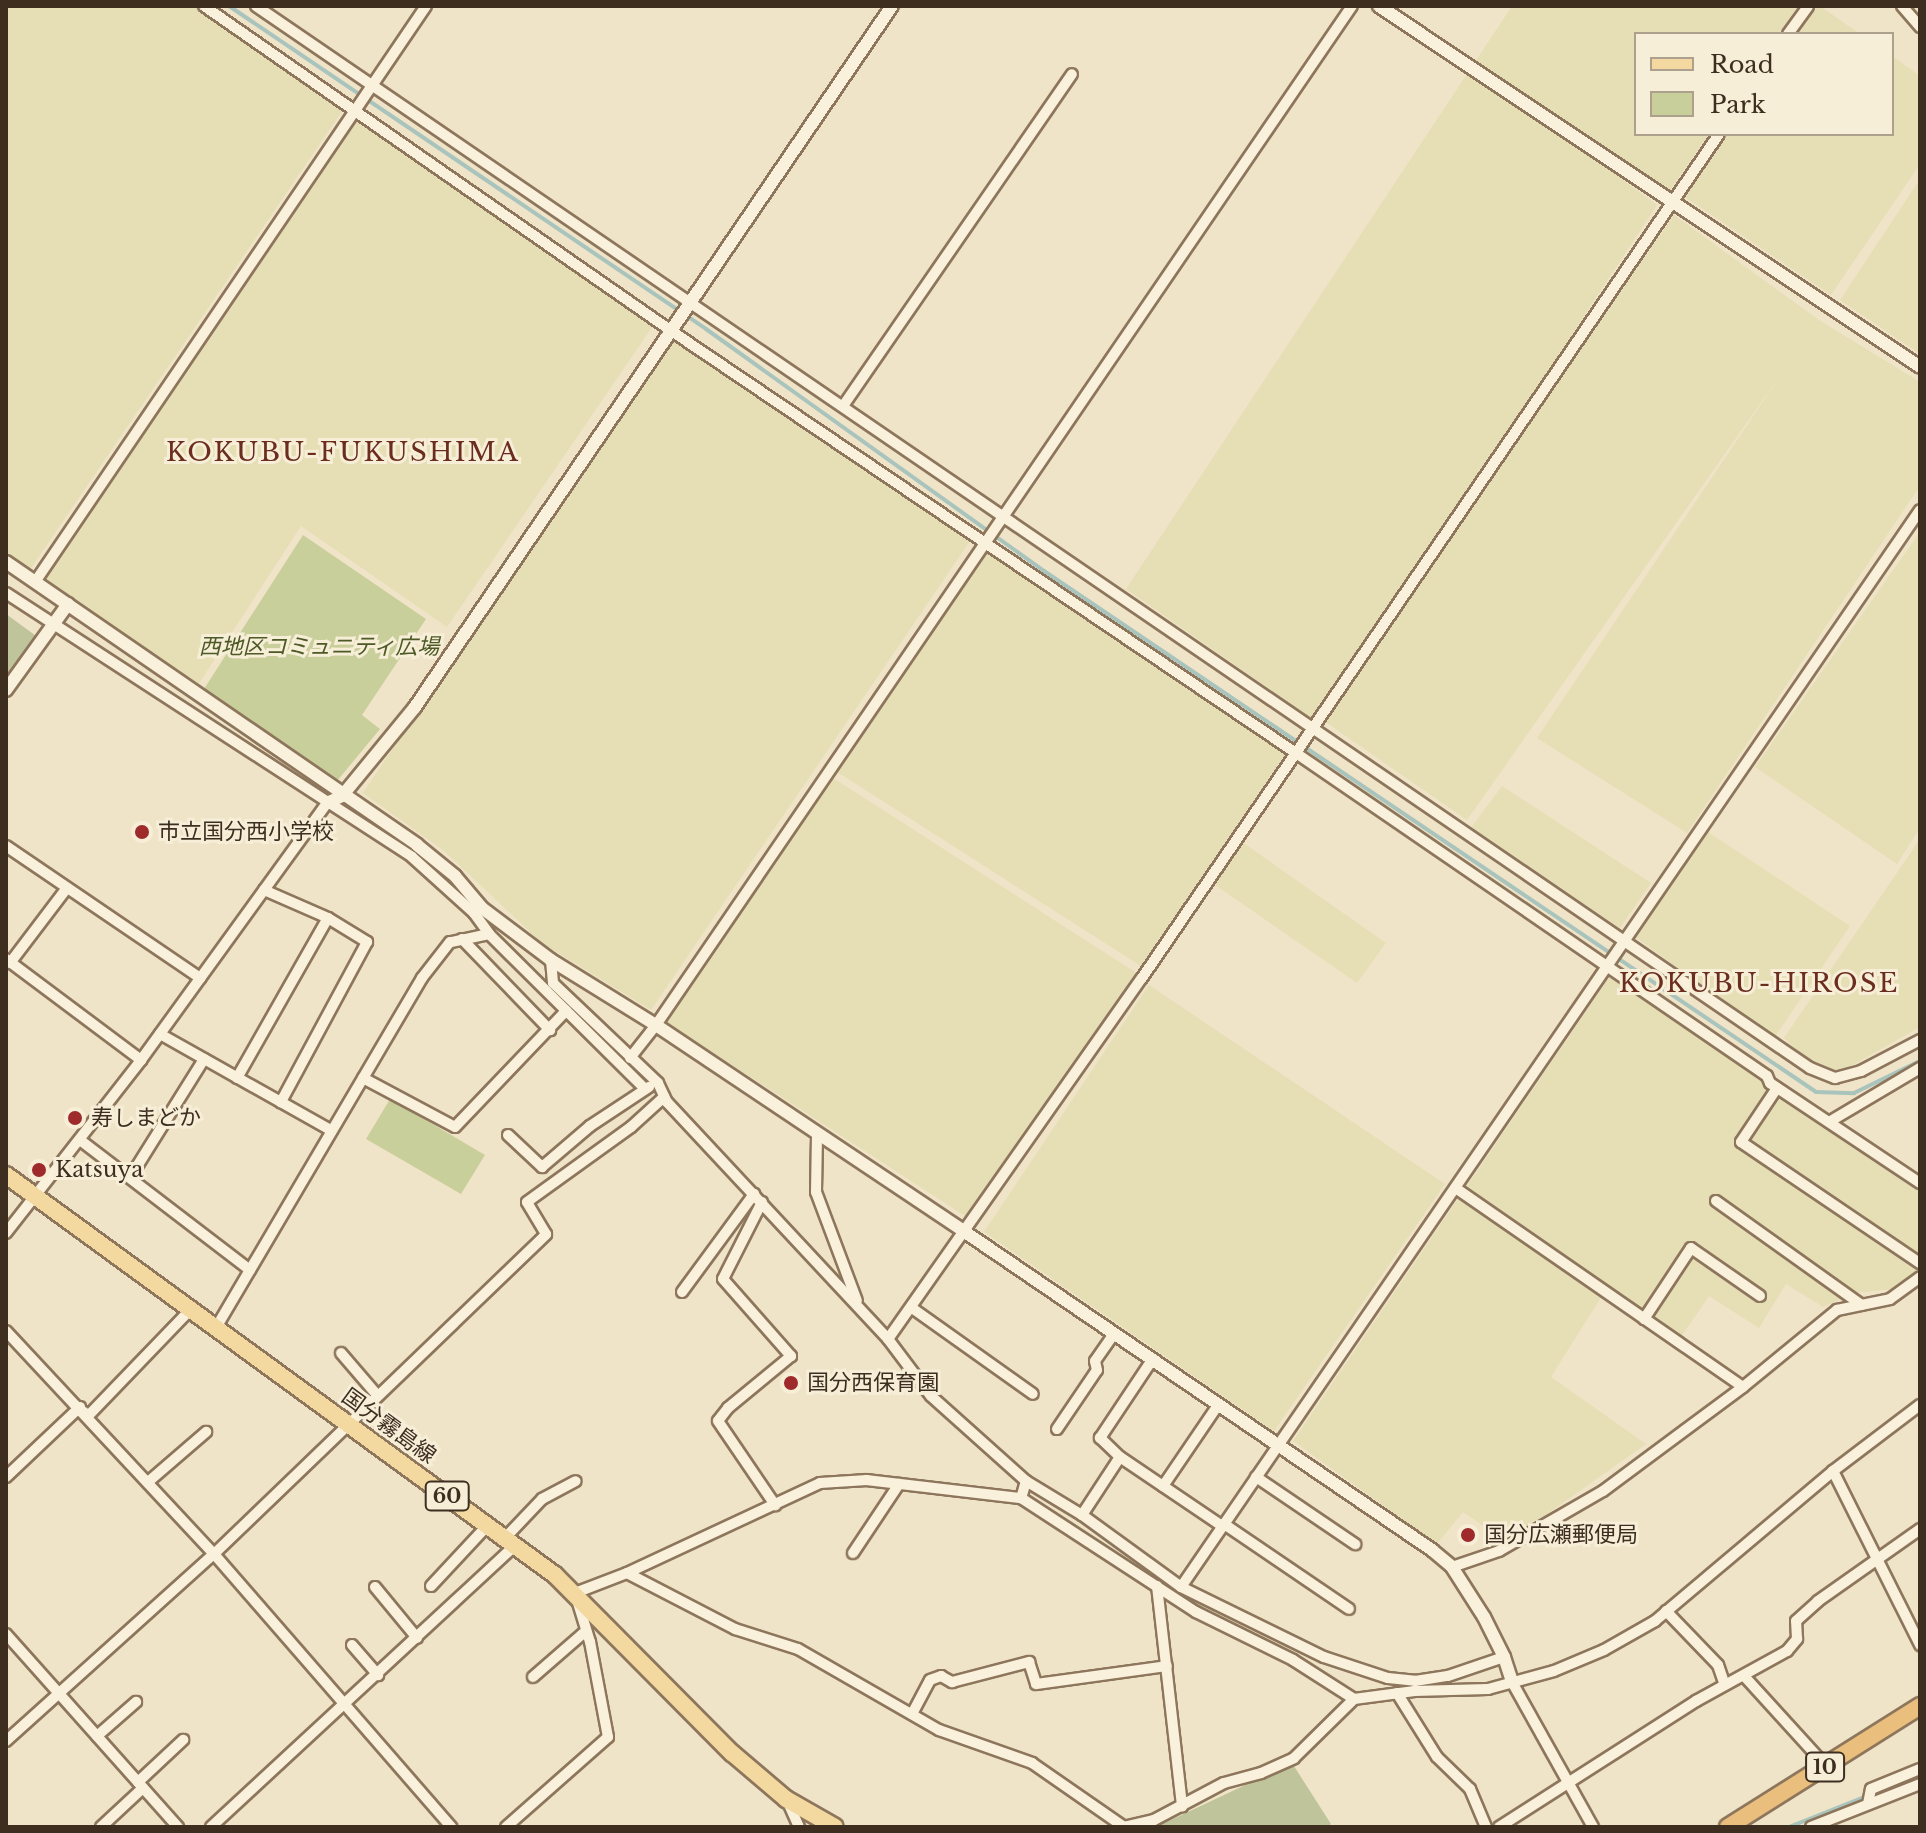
<!DOCTYPE html>
<html>
<head>
<meta charset="utf-8">
<style>
	body { margin:0 }
	#map { position:relative; width:1926px; height:1833px; overflow:hidden; background:#f0e4c8; font-family:"Libre Baskerville","Noto Sans JP",serif }
	div>[style] { position:absolute }
	[style*='--x'] { left:calc(var(--x)*1px); top:calc(var(--y)*1px); width:calc(var(--w)*1px); rotate:calc(var(--a)*1deg) }
	.farmland>* { inset:0; background:#e6deb5 }
	.green>* { inset:0; background:#c9cf9b }
	.cemetery>* { inset:0; background:#bfc49a }
	.stream>* { height:4px; margin:-2px; padding:0 2px; transform-origin:2px; border-radius:2px; background:#a9c4bc }
	.roads { filter:drop-shadow(2px 0 #8d765c) drop-shadow(-2px 0 #8d765c) drop-shadow(0 2px #8d765c) drop-shadow(0 -2px #8d765c) }
	.minor>* { height:10px; margin:-5px; padding:0 5px; transform-origin:5px; border-radius:5px; background:#faf1dc }
	.tertiary>* { height:12px; margin:-6px; padding:0 6px; transform-origin:6px; border-radius:6px; background:#faf1dc }
	.primary>* { height:16px; margin:-8px; padding:0 8px; transform-origin:8px; border-radius:8px; background:#f3d9a0 }
	.trunk>* { height:16px; margin:-8px; padding:0 8px; transform-origin:8px; border-radius:8px; background:#eabe7c }
	.dots>* { width:22px; height:22px; translate:-50% -50%; box-sizing:border-box; border:4px solid #f7eed8; border-radius:50% }
	span { translate:-50% -50%; white-space:nowrap; text-align:center; line-height:1.15; -webkit-text-stroke:6px #f7eed8; paint-order:stroke }
	.shield-label span { padding:2px 6px; background:#f7eed8; border:2px solid; border-radius:6px; -webkit-text-stroke-width:0 }
	.shield-label { font-size:20px; color:#3d2e20; font-weight:700 }
	.park-label { font-size:22px; color:#4d5a26; font-style:italic }
	.poi-label { font-size:22px; color:#3d2e20 }
	.left { translate:0 -50%; text-align:left }
	.street-label { font-size:22px; color:#3d2e20 }
	.quarter-label { font-size:26px; color:#6b2e1e; letter-spacing:2px }
	.frame { position:absolute; inset:0; border:8px solid #3d2e20; pointer-events:none }
	.legend { position:absolute; left:1634px; top:32px; width:260px; height:104px; box-sizing:border-box; background:#f7eed8; border:2px solid #ada18e; margin:0; padding:10px 14px; list-style:none; font-size:24px; color:#3d2e20 }
	.legend li { display:flex; align-items:center; gap:16px; height:40px }
	.legend b { width:40px; border:2px solid #ada18e }
</style>
</head>
<body>
<div id="map">
	<div class="farmland">
		<div style="clip-path:polygon(6px 6px,199px 6px,345px 107px,29px 571px,6px 555px)"></div>
		<div style="clip-path:polygon(1512px 6px,1798px 6px,1778px 34px,1636px 34px,1636px 134px,1709px 134px,1665px 197px,1489px 81px,1657px 205px,1317px 722px,1126px 589px)"></div>
		<div style="clip-path:polygon(1818px 6px,1820px 6px,1860px 34px,1797px 34px)"></div>
		<div style="clip-path:polygon(1892px 56px,1920px 76px,1920px 164px,1831px 295px,1679px 193px,1723px 134px,1892px 134px)"></div>
		<div style="clip-path:polygon(353px 114px,655px 323px,447px 627px,301px 526px,198px 685px,44px 581px)"></div>
		<div style="clip-path:polygon(1920px 179px,1920px 354px,1840px 300px)"></div>
		<div style="clip-path:polygon(1674px 215px,1819px 320px,1920px 382px,1920px 486px,1687px 833px,1537px 738px,1784px 370px,1467px 820px,1324px 721px)"></div>
		<div style="clip-path:polygon(671px 335px,970px 541px,651px 1010px,542px 943px,443px 850px,363px 793px)"></div>
		<div style="clip-path:polygon(1920px 532px,1920px 828px,1897px 864px,1755px 767px)"></div>
		<div style="clip-path:polygon(983px 546px,1286px 753px,1141px 966px,834px 770px)"></div>
		<div style="clip-path:polygon(830px 776px,1138px 974px,968px 1218px,666px 1022px)"></div>
		<div style="clip-path:polygon(1502px 786px,1651px 883px,1620px 928px,1470px 829px)"></div>
		<div style="clip-path:polygon(1708px 832px,1850px 926px,1774px 1038px,1634px 936px)"></div>
		<div style="clip-path:polygon(1920px 839px,1920px 1027px,1837px 1074px,1809px 1061px,1784px 1038px)"></div>
		<div style="clip-path:polygon(1242px 842px,1386px 943px,1357px 983px,1215px 885px)"></div>
		<div style="clip-path:polygon(1610px 976px,1920px 1189px,1920px 1265px,1902px 1288px,1855px 1293px,1823px 1307px,1786px 1284px,1759px 1328px,1709px 1296px,1681px 1337px,1467px 1186px)"></div>
		<div style="clip-path:polygon(1149px 985px,1445px 1184px,1274px 1431px,984px 1232px)"></div>
		<div style="clip-path:polygon(1460px 1196px,1603px 1294px,1551px 1377px,1646px 1444px,1547px 1514px,1502px 1539px,1463px 1512px,1437px 1544px,1293px 1441px)"></div>
	</div>
	<div class="green">
		<div style="clip-path:polygon(303px 535px,426px 619px,362px 715px,380px 729px,337px 781px,204px 689px)"></div>
		<div style="clip-path:polygon(390px 1099px,485px 1155px,461px 1194px,366px 1139px)"></div>
	</div>
	<div class="cemetery">
		<div style="clip-path:polygon(6px 614px,43px 641px,6px 692px)"></div>
		<div style="clip-path:polygon(1292px 1763px,1331px 1824px,1327px 1827px,1156px 1827px)"></div>
	</div>
	<div class="stream">
		<div style="--x:229;--y:6;--w:576;--a:34.1"></div>
		<div style="--x:706;--y:329;--w:416;--a:35.6"></div>
		<div style="--x:1044;--y:571;--w:931;--a:34.01"></div>
		<div style="--x:1816;--y:1092;--w:38;--a:2"></div>
		<div style="--x:1854;--y:1093;--w:73;--a:-25.9"></div>
		<div style="--x:1893;--y:1786;--w:29;--a:-22"></div>
		<div style="--x:1789;--y:1827;--w:87;--a:-21.6"></div>
	</div>
	<div class="roads">
		<div class="minor">
			<div style="--x:204;--y:6;--w:568;--a:34.81"></div>
			<div style="--x:670;--y:330;--w:756;--a:34.05"></div>
			<div style="--x:1296;--y:753;--w:571;--a:34.44"></div>
			<div style="--x:1767;--y:1076;--w:8;--a:67"></div>
			<div style="--x:1770;--y:1083;--w:180;--a:33.7"></div>
			<div style="--x:256;--y:6;--w:1882;--a:34.35"></div>
			<div style="--x:1810;--y:1068;--w:27;--a:22"></div>
			<div style="--x:1835;--y:1078;--w:27;--a:-15"></div>
			<div style="--x:1861;--y:1071;--w:67;--a:-27.7"></div>
			<div style="--x:1902;--y:6;--w:28;--a:49"></div>
			<div style="--x:1788;--y:34;--w:34;--a:-54"></div>
			<div style="--x:843;--y:406;--w:403;--a:-55.4"></div>
			<div style="--x:35;--y:582;--w:696;--a:-55.83"></div>
			<div style="--x:6;--y:593;--w:484;--a:33"></div>
			<div style="--x:412;--y:857;--w:84;--a:42.1"></div>
			<div style="--x:474;--y:913;--w:26;--a:54"></div>
			<div style="--x:489;--y:934;--w:40;--a:168"></div>
			<div style="--x:450;--y:942;--w:46;--a:127.9"></div>
			<div style="--x:422;--y:978;--w:406;--a:120.5"></div>
			<div style="--x:6;--y:846;--w:235;--a:34.2"></div>
			<div style="--x:264;--y:890;--w:70;--a:23.6"></div>
			<div style="--x:328;--y:918;--w:46;--a:31.6"></div>
			<div style="--x:367;--y:942;--w:182;--a:118.3"></div>
			<div style="--x:489;--y:934;--w:220;--a:44.8"></div>
			<div style="--x:462;--y:939;--w:127;--a:46"></div>
			<div style="--x:6;--y:959;--w:169;--a:36.8"></div>
			<div style="--x:551;--y:960;--w:23;--a:85"></div>
			<div style="--x:553;--y:983;--w:145;--a:43.6"></div>
			<div style="--x:658;--y:1083;--w:21;--a:65"></div>
			<div style="--x:667;--y:1102;--w:324;--a:47"></div>
			<div style="--x:888;--y:1339;--w:71;--a:53"></div>
			<div style="--x:931;--y:1396;--w:127;--a:41.8"></div>
			<div style="--x:1026;--y:1481;--w:18;--a:106"></div>
			<div style="--x:10;--y:963;--w:94;--a:-52.8"></div>
			<div style="--x:160;--y:1034;--w:197;--a:29.4"></div>
			<div style="--x:630;--y:1058;--w:42;--a:-51.8"></div>
			<div style="--x:656;--y:1025;--w:1234;--a:-55.67"></div>
			<div style="--x:237;--y:1078;--w:184;--a:-60.4"></div>
			<div style="--x:363;--y:1078;--w:104;--a:28"></div>
			<div style="--x:455;--y:1127;--w:161;--a:-46.3"></div>
			<div style="--x:1777;--y:1088;--w:65;--a:123.7"></div>
			<div style="--x:1741;--y:1142;--w:216;--a:34.1"></div>
			<div style="--x:1829;--y:1122;--w:106;--a:-30.7"></div>
			<div style="--x:508;--y:1135;--w:47;--a:43.3"></div>
			<div style="--x:542;--y:1167;--w:63;--a:-40.5"></div>
			<div style="--x:590;--y:1126;--w:71;--a:-33.5"></div>
			<div style="--x:817;--y:1135;--w:57;--a:91"></div>
			<div style="--x:816;--y:1192;--w:116;--a:69.4"></div>
			<div style="--x:80;--y:1140;--w:214;--a:37.4"></div>
			<div style="--x:131;--y:1176;--w:138;--a:-58"></div>
			<div style="--x:1716;--y:1201;--w:179;--a:35.5"></div>
			<div style="--x:762;--y:1202;--w:86;--a:116.9"></div>
			<div style="--x:723;--y:1279;--w:103;--a:48.6"></div>
			<div style="--x:791;--y:1356;--w:82;--a:140.5"></div>
			<div style="--x:728;--y:1408;--w:16;--a:128"></div>
			<div style="--x:718;--y:1421;--w:102;--a:55.8"></div>
			<div style="--x:6;--y:1233;--w:219;--a:-52"></div>
			<div style="--x:141;--y:1060;--w:317;--a:-54.1"></div>
			<div style="--x:682;--y:1292;--w:122;--a:-53.7"></div>
			<div style="--x:912;--y:1308;--w:148;--a:35.4"></div>
			<div style="--x:1644;--y:1319;--w:85;--a:-56.5"></div>
			<div style="--x:1691;--y:1248;--w:84;--a:34.8"></div>
			<div style="--x:6;--y:1331;--w:305;--a:47"></div>
			<div style="--x:214;--y:1554;--w:362;--a:49"></div>
			<div style="--x:888;--y:1339;--w:441;--a:-54.9"></div>
			<div style="--x:1142;--y:978;--w:1022;--a:-55.64"></div>
			<div style="--x:341;--y:1353;--w:55;--a:49.4"></div>
			<div style="--x:1743;--y:1387;--w:122;--a:-39.3"></div>
			<div style="--x:1837;--y:1310;--w:54;--a:-11.7"></div>
			<div style="--x:1890;--y:1299;--w:37;--a:-36"></div>
			<div style="--x:84;--y:1412;--w:6;--a:45"></div>
			<div style="--x:88;--y:1416;--w:149;--a:-46.1"></div>
			<div style="--x:1057;--y:1429;--w:71;--a:-55.9"></div>
			<div style="--x:1097;--y:1370;--w:9;--a:-103"></div>
			<div style="--x:1095;--y:1361;--w:33;--a:-55"></div>
			<div style="--x:1120;--y:1457;--w:28;--a:-136"></div>
			<div style="--x:1100;--y:1438;--w:94;--a:-56.3"></div>
			<div style="--x:1833;--y:1471;--w:195;--a:63.4"></div>
			<div style="--x:6;--y:1477;--w:102;--a:-43.4"></div>
			<div style="--x:1256;--y:1477;--w:120;--a:34.1"></div>
			<div style="--x:1026;--y:1481;--w:66;--a:31.3"></div>
			<div style="--x:1082;--y:1515;--w:122;--a:36"></div>
			<div style="--x:1181;--y:1587;--w:1306;--a:-55.54"></div>
			<div style="--x:148;--y:1482;--w:77;--a:-40.8"></div>
			<div style="--x:1163;--y:1486;--w:98;--a:-55.8"></div>
			<div style="--x:1082;--y:1515;--w:69;--a:-56.8"></div>
			<div style="--x:1120;--y:1457;--w:123;--a:34.1"></div>
			<div style="--x:1224;--y:1524;--w:151;--a:34.2"></div>
			<div style="--x:505;--y:1538;--w:54;--a:-46.5"></div>
			<div style="--x:542;--y:1499;--w:38;--a:-28"></div>
			<div style="--x:853;--y:1553;--w:83;--a:-56.3"></div>
			<div style="--x:1452;--y:1567;--w:50;--a:-18.8"></div>
			<div style="--x:1499;--y:1551;--w:120;--a:-30"></div>
			<div style="--x:1603;--y:1491;--w:174;--a:-36.6"></div>
			<div style="--x:1743;--y:1387;--w:349;--a:-145.3"></div>
			<div style="--x:627;--y:1573;--w:122;--a:27.4"></div>
			<div style="--x:735;--y:1629;--w:66;--a:17.6"></div>
			<div style="--x:798;--y:1649;--w:163;--a:29.9"></div>
			<div style="--x:939;--y:1730;--w:99;--a:19.5"></div>
			<div style="--x:1032;--y:1763;--w:112;--a:34.8"></div>
			<div style="--x:431;--y:1586;--w:82;--a:-47"></div>
			<div style="--x:1157;--y:1586;--w:222;--a:83.5"></div>
			<div style="--x:375;--y:1587;--w:66;--a:50.5"></div>
			<div style="--x:1181;--y:1587;--w:159;--a:26.1"></div>
			<div style="--x:1324;--y:1657;--w:67;--a:18.2"></div>
			<div style="--x:1388;--y:1678;--w:27;--a:6"></div>
			<div style="--x:1415;--y:1681;--w:33;--a:-9"></div>
			<div style="--x:1448;--y:1676;--w:59;--a:-18.7"></div>
			<div style="--x:1666;--y:1611;--w:75;--a:46.1"></div>
			<div style="--x:1718;--y:1665;--w:21;--a:71"></div>
			<div style="--x:6;--y:1634;--w:259;--a:48.3"></div>
			<div style="--x:352;--y:1645;--w:40;--a:49"></div>
			<div style="--x:533;--y:1677;--w:70;--a:-41"></div>
			<div style="--x:1745;--y:1677;--w:120;--a:47.7"></div>
			<div style="--x:1512;--y:1682;--w:166;--a:60.8"></div>
			<div style="--x:1397;--y:1693;--w:75;--a:58"></div>
			<div style="--x:1437;--y:1757;--w:46;--a:44.1"></div>
			<div style="--x:1470;--y:1789;--w:41;--a:67.2"></div>
			<div style="--x:912;--y:1714;--w:38;--a:-62"></div>
			<div style="--x:930;--y:1680;--w:12;--a:-20"></div>
			<div style="--x:941;--y:1676;--w:13;--a:29"></div>
			<div style="--x:952;--y:1682;--w:80;--a:-14.6"></div>
			<div style="--x:1029;--y:1662;--w:23;--a:72"></div>
			<div style="--x:1036;--y:1684;--w:132;--a:-7.8"></div>
			<div style="--x:97;--y:1736;--w:52;--a:-41.1"></div>
			<div style="--x:6;--y:1741;--w:280;--a:-42"></div>
			<div style="--x:214;--y:1554;--w:461;--a:-43.9"></div>
			<div style="--x:546;--y:1234;--w:37;--a:-121"></div>
			<div style="--x:527;--y:1202;--w:128;--a:-35.8"></div>
			<div style="--x:631;--y:1127;--w:45;--a:-42.3"></div>
			<div style="--x:138;--y:1782;--w:62;--a:-43"></div>
			<div style="--x:787;--y:1800;--w:30;--a:66"></div>
			<div style="--x:1868;--y:1804;--w:15;--a:-79"></div>
			<div style="--x:1871;--y:1789;--w:53;--a:-22.2"></div>
			<div style="--x:101;--y:1827;--w:57;--a:-42.9"></div>
			<div style="--x:211;--y:1827;--w:415;--a:-42.8"></div>
			<div style="--x:506;--y:1827;--w:136;--a:-41.4"></div>
			<div style="--x:608;--y:1737;--w:97;--a:-100.7"></div>
			<div style="--x:590;--y:1642;--w:51;--a:-107"></div>
			<div style="--x:575;--y:1593;--w:56;--a:-21"></div>
			<div style="--x:627;--y:1573;--w:213;--a:-25"></div>
			<div style="--x:820;--y:1483;--w:47;--a:-3.7"></div>
			<div style="--x:867;--y:1480;--w:155;--a:6.7"></div>
			<div style="--x:1021;--y:1498;--w:209;--a:33.1"></div>
			<div style="--x:1196;--y:1612;--w:108;--a:26.3"></div>
			<div style="--x:1293;--y:1660;--w:72;--a:32.6"></div>
			<div style="--x:1123;--y:1827;--w:32;--a:-13"></div>
			<div style="--x:1154;--y:1820;--w:79;--a:-27.9"></div>
			<div style="--x:1224;--y:1783;--w:38;--a:-15"></div>
			<div style="--x:1261;--y:1773;--w:36;--a:-24"></div>
			<div style="--x:1294;--y:1758;--w:84;--a:-44.5"></div>
			<div style="--x:1354;--y:1699;--w:61;--a:-7.6"></div>
			<div style="--x:1414;--y:1691;--w:74;--a:-1.5"></div>
			<div style="--x:1488;--y:1689;--w:68;--a:-15.3"></div>
			<div style="--x:1554;--y:1671;--w:54;--a:-22.8"></div>
			<div style="--x:1604;--y:1650;--w:59;--a:-29.6"></div>
			<div style="--x:1655;--y:1621;--w:233;--a:-40.1"></div>
			<div style="--x:1833;--y:1471;--w:109;--a:-37.2"></div>
			<div style="--x:1499;--y:1827;--w:234;--a:-32.6"></div>
			<div style="--x:1696;--y:1701;--w:104;--a:-28.8"></div>
			<div style="--x:1787;--y:1651;--w:16;--a:-50"></div>
			<div style="--x:1797;--y:1639;--w:18;--a:-93"></div>
			<div style="--x:1796;--y:1621;--w:30;--a:-42"></div>
			<div style="--x:1818;--y:1601;--w:125;--a:-35.2"></div>
			<div style="--x:1811;--y:1827;--w:117;--a:-21.5"></div>
		</div>
		<div class="tertiary">
			<div style="--x:1379;--y:6;--w:650;--a:33.71"></div>
			<div style="--x:6;--y:562;--w:499;--a:34.5"></div>
			<div style="--x:417;--y:845;--w:49;--a:39.2"></div>
			<div style="--x:455;--y:876;--w:42;--a:49.8"></div>
			<div style="--x:482;--y:908;--w:86;--a:37"></div>
			<div style="--x:551;--y:960;--w:123;--a:31.8"></div>
			<div style="--x:656;--y:1025;--w:372;--a:33.8"></div>
			<div style="--x:965;--y:1232;--w:565;--a:34.25"></div>
			<div style="--x:1432;--y:1550;--w:26;--a:40"></div>
			<div style="--x:1452;--y:1567;--w:59;--a:57.4"></div>
			<div style="--x:1484;--y:1617;--w:45;--a:63.4"></div>
			<div style="--x:1504;--y:1657;--w:26;--a:72"></div>
			<div style="--x:6;--y:690;--w:106;--a:-54.2"></div>
			<div style="--x:327;--y:803;--w:17;--a:-25"></div>
			<div style="--x:342;--y:796;--w:115;--a:-50.6"></div>
			<div style="--x:415;--y:707;--w:848;--a:-55.77"></div>
		</div>
		<div class="primary">
			<div style="--x:6;--y:1175;--w:679;--a:36.08"></div>
			<div style="--x:555;--y:1575;--w:251;--a:45.2"></div>
			<div style="--x:732;--y:1753;--w:71;--a:40.4"></div>
			<div style="--x:786;--y:1799;--w:56;--a:29.7"></div>
		</div>
		<div class="trunk">
			<div style="--x:1728;--y:1827;--w:227;--a:-32.2"></div>
		</div>
	</div>
	<div class="dots">
		<div style="left:142px;top:832px;background:#9e2a2b"></div>
		<div style="left:75px;top:1118px;background:#9e2a2b"></div>
		<div style="left:39px;top:1170px;background:#9e2a2b"></div>
		<div style="left:791px;top:1383px;background:#9e2a2b"></div>
		<div style="left:1468px;top:1535px;background:#9e2a2b"></div>
	</div>
	<div class="shield-label">
		<span style="left:447px;top:1496px">60</span>
		<span style="left:1825px;top:1767px">10</span>
	</div>
	<div class="park-label">
		<span style="left:319px;top:647px">西地区コミュニティ広場</span>
	</div>
	<div class="poi-label">
		<span class="left" style="left:158px;top:832px">市立国分西小学校</span>
		<span class="left" style="left:91px;top:1118px">寿しまどか</span>
		<span class="left" style="left:55px;top:1170px">Katsuya</span>
		<span class="left" style="left:807px;top:1383px">国分西保育園</span>
		<span class="left" style="left:1484px;top:1535px">国分広瀬郵便局</span>
	</div>
	<div class="street-label">
		<span style="left:389px;top:1426px;rotate:36deg">国分霧島線</span>
	</div>
	<div class="quarter-label">
		<span style="left:343px;top:453px">KOKUBU-FUKUSHIMA</span>
		<span style="left:1759px;top:984px">KOKUBU-HIROSE</span>
	</div>
	<div class="frame"></div>
	<ul class="legend">
	<li><b style="height:10px;background:#f3d9a0"></b>Road</li>
	<li><b style="height:22px;background:#c9cf9b"></b>Park</li>
	</ul>
</div>
</body>
</html>
